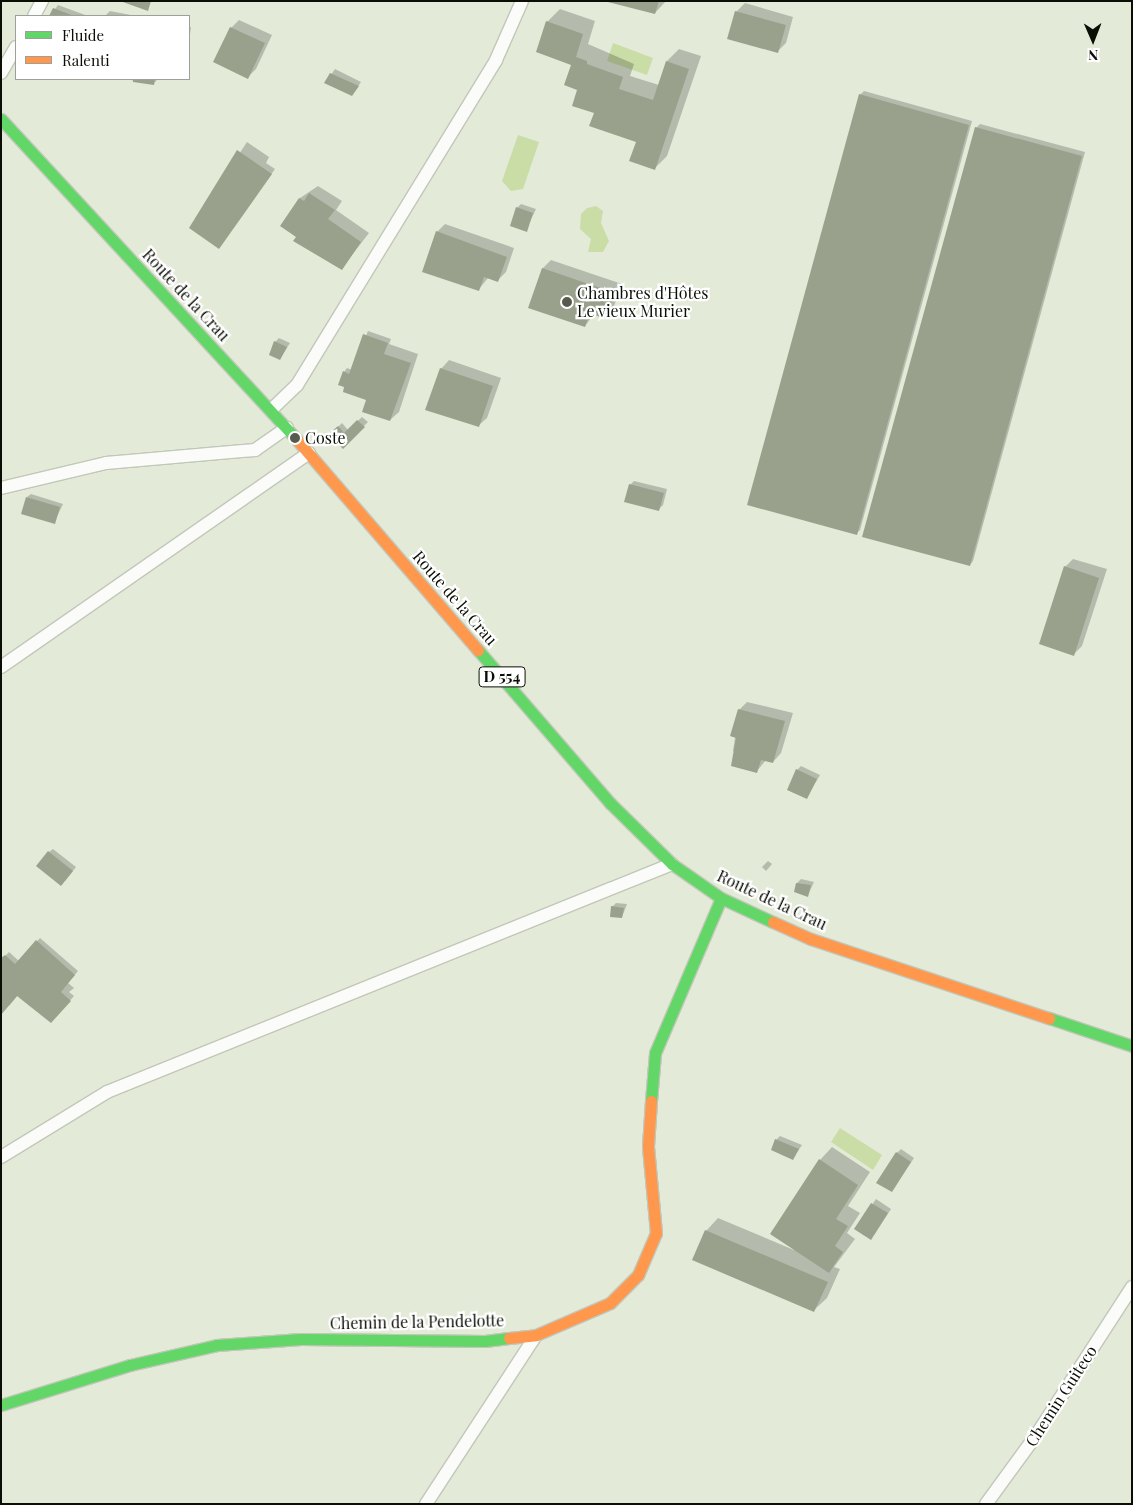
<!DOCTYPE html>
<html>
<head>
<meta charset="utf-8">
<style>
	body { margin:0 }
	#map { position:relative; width:1133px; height:1505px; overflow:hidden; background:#e3ead8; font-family:"Playfair Display",serif }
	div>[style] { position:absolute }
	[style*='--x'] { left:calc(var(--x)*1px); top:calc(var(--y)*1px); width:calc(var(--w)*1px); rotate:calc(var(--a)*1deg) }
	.water>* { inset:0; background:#cadda7 }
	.shadow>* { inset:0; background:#0003 }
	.building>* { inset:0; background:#99a18c }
	.roads { filter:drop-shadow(1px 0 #c2c7b9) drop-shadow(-1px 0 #c2c7b9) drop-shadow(0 1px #c2c7b9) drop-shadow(0 -1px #c2c7b9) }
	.lane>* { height:12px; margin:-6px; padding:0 6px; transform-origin:6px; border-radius:6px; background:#fbfcf9 }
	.fast>* { height:11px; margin:-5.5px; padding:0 5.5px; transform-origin:5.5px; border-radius:5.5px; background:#63d668 }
	.slow>* { height:11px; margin:-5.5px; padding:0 5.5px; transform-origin:5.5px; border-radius:5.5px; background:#ff974d }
	.dots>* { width:14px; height:14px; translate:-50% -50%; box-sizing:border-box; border:2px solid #fff; border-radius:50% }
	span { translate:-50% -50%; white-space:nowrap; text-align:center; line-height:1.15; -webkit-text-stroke:4.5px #fff; paint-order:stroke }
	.shield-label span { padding:1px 4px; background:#fff; border:1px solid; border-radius:4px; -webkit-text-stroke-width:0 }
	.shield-label { font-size:15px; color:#0a0e04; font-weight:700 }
	.poi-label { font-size:16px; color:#0a0e04 }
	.left { translate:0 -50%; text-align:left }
	.street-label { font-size:16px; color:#0a0e04 }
	.frame { position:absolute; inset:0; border:2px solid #0a0e04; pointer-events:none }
	.legend { position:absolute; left:15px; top:15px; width:175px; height:65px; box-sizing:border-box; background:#fff; border:1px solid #9d9f9b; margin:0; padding:6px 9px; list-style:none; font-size:15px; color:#0a0e04 }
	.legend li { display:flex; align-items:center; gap:10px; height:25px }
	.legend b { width:25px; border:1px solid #9d9f9b }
	.north { position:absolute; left:1068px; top:15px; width:50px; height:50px; -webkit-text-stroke:4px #fff; paint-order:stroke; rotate:179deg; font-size:14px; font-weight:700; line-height:20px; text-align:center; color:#0a0e04 }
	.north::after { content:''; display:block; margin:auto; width:18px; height:22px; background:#0a0e04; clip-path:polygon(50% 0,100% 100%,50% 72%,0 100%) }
</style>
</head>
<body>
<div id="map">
	<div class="water">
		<div style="clip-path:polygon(613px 43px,653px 58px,647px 75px,607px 61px)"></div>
		<div style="clip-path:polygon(518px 135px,539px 142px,523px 189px,511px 191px,502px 181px)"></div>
		<div style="clip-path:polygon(596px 206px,603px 211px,601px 223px,609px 241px,603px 252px,588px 252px,591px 239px,580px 229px,581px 214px,587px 208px)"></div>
		<div style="clip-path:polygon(840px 1128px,882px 1155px,873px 1170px,831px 1142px)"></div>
	</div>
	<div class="shadow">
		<div style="clip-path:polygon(607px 1px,666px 1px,655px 13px)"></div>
		<div style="clip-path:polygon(745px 3px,793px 17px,786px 43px,778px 51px,736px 12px)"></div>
		<div style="clip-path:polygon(58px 5px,88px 16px,50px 16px)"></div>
		<div style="clip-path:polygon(560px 9px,595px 21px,588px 44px,634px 64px,630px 76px,659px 85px,667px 61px,679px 49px,701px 56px,667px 156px,654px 169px,637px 141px,595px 112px,579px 89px,573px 64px,547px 22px)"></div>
		<div style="clip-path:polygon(110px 11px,136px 16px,105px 16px)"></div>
		<div style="clip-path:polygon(239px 20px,272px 35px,256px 69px,247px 78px,231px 28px)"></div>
		<div style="clip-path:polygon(189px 27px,191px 27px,189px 42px)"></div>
		<div style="clip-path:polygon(335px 69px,361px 82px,355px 91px,326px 82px)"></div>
		<div style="clip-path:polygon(125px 79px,158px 79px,153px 84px)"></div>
		<div style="clip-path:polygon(864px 91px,972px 121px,860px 530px,856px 534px,860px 95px)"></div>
		<div style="clip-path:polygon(980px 124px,1085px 152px,973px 561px,970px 565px,976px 128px)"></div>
		<div style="clip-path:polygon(247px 142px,269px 157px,266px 163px,275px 169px,219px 248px,191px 227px)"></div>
		<div style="clip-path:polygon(318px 186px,342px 201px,336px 210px,369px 233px,342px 268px,298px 237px,300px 198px)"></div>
		<div style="clip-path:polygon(521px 204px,536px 209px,526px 230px,517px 208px)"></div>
		<div style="clip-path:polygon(445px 224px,514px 248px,506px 272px,498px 280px,488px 278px,479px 289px,437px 232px)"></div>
		<div style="clip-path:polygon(551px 260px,622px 284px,613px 309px,605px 318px,594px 314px,585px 326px,530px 307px,543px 268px)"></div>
		<div style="clip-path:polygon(368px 331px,391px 339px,389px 344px,418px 354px,399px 412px,390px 420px,344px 372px,347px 368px,352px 370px)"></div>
		<div style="clip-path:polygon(279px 338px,290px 343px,280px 359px,275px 342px)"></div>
		<div style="clip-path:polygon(449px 360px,501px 378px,487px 418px,478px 426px,441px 369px)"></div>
		<div style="clip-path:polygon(362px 417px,368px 422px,343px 447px,331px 434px,342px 423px,348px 430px)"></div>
		<div style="clip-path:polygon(634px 481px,667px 489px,663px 505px,659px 509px,630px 485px)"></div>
		<div style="clip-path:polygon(31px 494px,63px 504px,54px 523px,27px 497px)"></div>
		<div style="clip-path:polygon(1073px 559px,1107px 569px,1082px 646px,1074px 654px,1065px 567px)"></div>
		<div style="clip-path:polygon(747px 702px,793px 713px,781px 753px,773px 762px,766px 760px,756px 772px,733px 751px,739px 710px)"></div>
		<div style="clip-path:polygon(801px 766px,820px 775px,807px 797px,797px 770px)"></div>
		<div style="clip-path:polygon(53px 849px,76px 867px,65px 881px,49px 852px)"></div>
		<div style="clip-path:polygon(768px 861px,772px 864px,766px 871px,762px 867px)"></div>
		<div style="clip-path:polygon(801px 879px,814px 882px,808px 895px,797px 883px)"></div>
		<div style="clip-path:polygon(616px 903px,627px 904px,622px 917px,612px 907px)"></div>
		<div style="clip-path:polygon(40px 938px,78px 971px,68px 983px,74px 988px,69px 992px,74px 996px,59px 1013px,18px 995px,9px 1006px,1px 960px,9px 952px,19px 961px)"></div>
		<div style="clip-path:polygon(780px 1136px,802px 1145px,793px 1158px,776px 1140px)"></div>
		<div style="clip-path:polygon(832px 1147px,870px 1172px,848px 1206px,860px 1213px,847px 1233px,855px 1239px,834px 1267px,840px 1269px,827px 1298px,814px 1310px,706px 1231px,718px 1218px,794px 1250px,820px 1160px)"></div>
		<div style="clip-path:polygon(901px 1149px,914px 1158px,892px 1191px,897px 1153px)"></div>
		<div style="clip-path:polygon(876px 1199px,891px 1209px,874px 1235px,855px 1229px)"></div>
	</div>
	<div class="building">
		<div style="clip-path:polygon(120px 1px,151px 1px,148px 11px)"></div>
		<div style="clip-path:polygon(604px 1px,659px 1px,655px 14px)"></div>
		<div style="clip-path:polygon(53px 8px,74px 16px,49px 16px)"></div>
		<div style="clip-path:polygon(735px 11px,786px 25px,778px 53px,727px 39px)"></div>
		<div style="clip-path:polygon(546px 21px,583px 34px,576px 57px,587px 61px,587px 64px,623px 77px,619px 89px,653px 100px,666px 61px,689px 69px,655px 170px,629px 161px,636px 142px,589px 126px,594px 113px,572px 106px,577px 90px,564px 85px,571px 65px,536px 52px)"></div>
		<div style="clip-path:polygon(230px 27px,265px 43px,248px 79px,213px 62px)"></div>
		<div style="clip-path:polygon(330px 73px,359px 86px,352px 96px,324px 83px)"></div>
		<div style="clip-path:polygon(133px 79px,155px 79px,154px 85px,133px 82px)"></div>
		<div style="clip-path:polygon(859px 94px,969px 125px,857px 535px,747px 505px)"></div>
		<div style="clip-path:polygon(975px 127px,1082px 156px,970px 566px,862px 537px)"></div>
		<div style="clip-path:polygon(237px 150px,272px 174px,219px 249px,189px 228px)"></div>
		<div style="clip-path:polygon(309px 193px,335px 210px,328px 219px,361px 242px,342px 270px,293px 241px,296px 237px,280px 226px,299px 198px,304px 201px)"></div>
		<div style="clip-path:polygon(516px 207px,533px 213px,527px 232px,510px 226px)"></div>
		<div style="clip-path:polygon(436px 231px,507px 257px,498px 282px,484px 277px,479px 291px,422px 272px)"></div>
		<div style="clip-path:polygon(542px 268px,615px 293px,605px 319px,590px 313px,585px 327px,528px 308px)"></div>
		<div style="clip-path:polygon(363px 334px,388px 343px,384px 354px,411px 363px,390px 421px,362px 412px,366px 400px,343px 392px,344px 387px,338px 385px,343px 371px,349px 374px)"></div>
		<div style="clip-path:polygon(274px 341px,287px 347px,280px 360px,269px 355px)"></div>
		<div style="clip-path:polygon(440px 368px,493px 386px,479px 427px,425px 410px)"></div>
		<div style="clip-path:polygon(357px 420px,365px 427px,343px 449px,329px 434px,338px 426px,344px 433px)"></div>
		<div style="clip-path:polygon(629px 484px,664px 493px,659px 511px,624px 502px)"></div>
		<div style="clip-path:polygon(26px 497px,60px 507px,55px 524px,21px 514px)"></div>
		<div style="clip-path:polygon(1064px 566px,1099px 578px,1074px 656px,1039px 644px)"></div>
		<div style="clip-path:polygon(738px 709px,785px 721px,773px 763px,761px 760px,757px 773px,731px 766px,736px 738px,730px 736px)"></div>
		<div style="clip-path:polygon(796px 769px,817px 779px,807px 799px,787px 790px)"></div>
		<div style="clip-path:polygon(48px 851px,73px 871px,61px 886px,36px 866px)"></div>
		<div style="clip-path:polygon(796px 883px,811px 885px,808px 897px,794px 892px)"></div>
		<div style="clip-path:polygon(611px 906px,624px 908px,622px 918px,610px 917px)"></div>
		<div style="clip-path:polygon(36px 940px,75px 975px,61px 992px,71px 1001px,51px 1023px,17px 996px,1px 1015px,1px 958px,5px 955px,15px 964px)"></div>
		<div style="clip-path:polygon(775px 1139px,799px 1149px,793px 1160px,771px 1150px)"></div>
		<div style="clip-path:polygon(896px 1152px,911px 1162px,892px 1192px,876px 1183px)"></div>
		<div style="clip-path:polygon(819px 1159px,858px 1185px,836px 1219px,848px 1226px,835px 1246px,843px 1252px,829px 1273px,770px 1234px)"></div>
		<div style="clip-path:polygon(871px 1203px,888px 1213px,871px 1240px,854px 1229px)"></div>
		<div style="clip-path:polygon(705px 1230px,828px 1282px,814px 1312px,692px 1260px)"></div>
	</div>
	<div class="roads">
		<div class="lane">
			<div style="--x:34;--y:16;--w:17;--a:-62"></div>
			<div style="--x:1;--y:73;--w:30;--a:-60"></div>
			<div style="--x:271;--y:410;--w:36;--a:-44"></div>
			<div style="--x:297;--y:385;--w:381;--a:-58.5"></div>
			<div style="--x:496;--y:60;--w:64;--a:-66.2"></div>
			<div style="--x:1;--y:488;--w:108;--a:-13.4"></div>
			<div style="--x:106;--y:463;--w:150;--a:-5"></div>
			<div style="--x:255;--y:450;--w:39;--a:-35"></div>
			<div style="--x:1;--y:667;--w:375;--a:-34.8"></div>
			<div style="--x:1;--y:1157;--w:124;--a:-31.5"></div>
			<div style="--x:107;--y:1092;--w:609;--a:-21.98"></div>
			<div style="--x:426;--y:1504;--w:199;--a:-56.9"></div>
			<div style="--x:986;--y:1504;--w:87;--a:-53.9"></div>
			<div style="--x:1037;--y:1434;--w:175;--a:-57.1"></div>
		</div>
		<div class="fast">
			<div style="--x:1;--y:119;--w:438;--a:47.3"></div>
			<div style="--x:478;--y:650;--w:202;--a:49.2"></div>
			<div style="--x:610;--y:803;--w:87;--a:44.5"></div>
			<div style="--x:672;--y:864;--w:60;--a:34.8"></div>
			<div style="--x:721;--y:898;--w:57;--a:24.8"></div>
			<div style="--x:1049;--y:1018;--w:88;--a:18.6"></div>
			<div style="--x:651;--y:1101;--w:48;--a:-85.2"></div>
			<div style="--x:655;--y:1053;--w:168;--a:-66.9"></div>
			<div style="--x:1;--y:1405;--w:135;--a:-17.2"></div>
			<div style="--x:130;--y:1365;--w:89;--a:-12.9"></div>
			<div style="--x:217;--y:1345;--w:84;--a:-4.1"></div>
			<div style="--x:301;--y:1339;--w:184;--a:0.6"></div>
			<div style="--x:485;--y:1341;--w:24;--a:-7"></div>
		</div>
		<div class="slow">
			<div style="--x:298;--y:441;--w:276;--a:49.3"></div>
			<div style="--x:773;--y:922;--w:42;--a:24.1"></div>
			<div style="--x:811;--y:939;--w:251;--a:18.4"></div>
			<div style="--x:509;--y:1338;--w:27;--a:-6"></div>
			<div style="--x:536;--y:1335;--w:81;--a:-23.4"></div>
			<div style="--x:610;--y:1303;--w:40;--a:-45"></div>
			<div style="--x:638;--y:1275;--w:46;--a:-66.8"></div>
			<div style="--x:656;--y:1233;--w:87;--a:-95.3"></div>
			<div style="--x:648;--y:1146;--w:45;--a:-86.2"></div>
		</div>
	</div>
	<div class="dots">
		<div style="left:567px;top:302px;background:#565b4e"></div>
		<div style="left:295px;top:438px;background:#565b4e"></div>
	</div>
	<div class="shield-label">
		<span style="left:502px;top:677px">D 554</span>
	</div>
	<div class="poi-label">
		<span class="left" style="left:577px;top:302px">Chambres d'Hôtes<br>Le vieux Murier</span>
		<span class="left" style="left:305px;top:438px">Coste</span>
	</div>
	<div class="street-label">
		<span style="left:186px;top:295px;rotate:47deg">Route de la Crau</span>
		<span style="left:455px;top:598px;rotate:49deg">Route de la Crau</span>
		<span style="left:772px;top:900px;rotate:25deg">Route de la Crau</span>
		<span style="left:417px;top:1322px;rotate:-1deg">Chemin de la Pendelotte</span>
		<span style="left:1061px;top:1396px;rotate:-57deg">Chemin Guiteco</span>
	</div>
	<div class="frame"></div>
	<ul class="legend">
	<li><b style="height:6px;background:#63d668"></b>Fluide</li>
	<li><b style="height:6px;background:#ff974d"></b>Ralenti</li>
	</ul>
	<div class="north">N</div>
</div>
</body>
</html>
